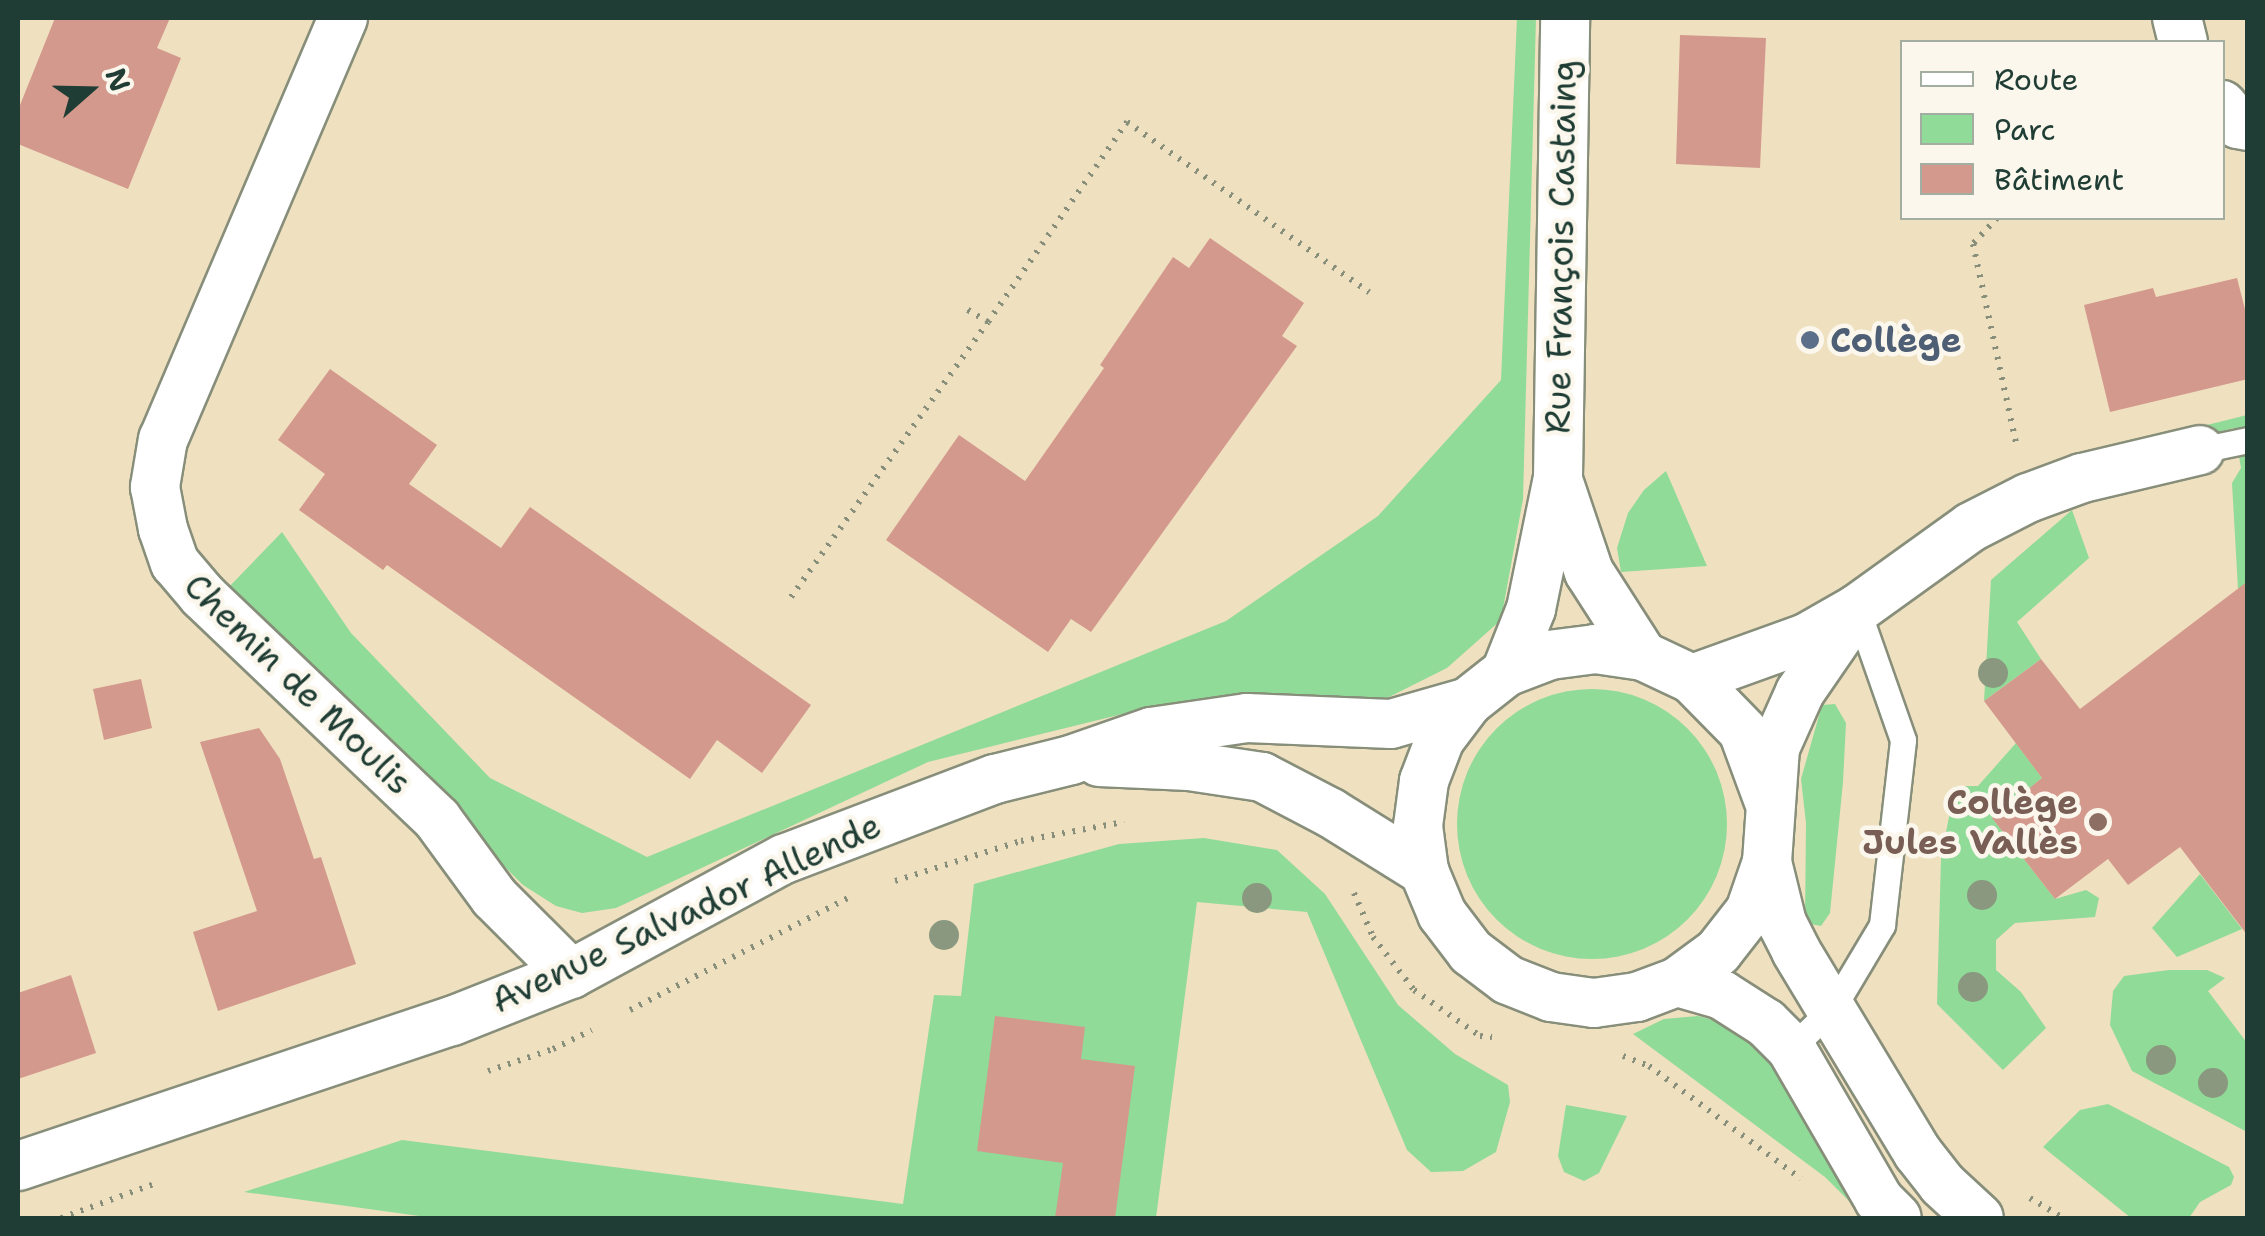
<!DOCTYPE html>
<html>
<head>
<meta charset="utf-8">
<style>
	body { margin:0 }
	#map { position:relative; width:2265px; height:1236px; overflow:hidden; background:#efe0c0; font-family:"Shantell Sans",sans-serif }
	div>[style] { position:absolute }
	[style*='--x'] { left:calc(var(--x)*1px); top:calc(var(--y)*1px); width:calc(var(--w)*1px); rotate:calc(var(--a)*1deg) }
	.green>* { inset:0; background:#90db97 }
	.round { border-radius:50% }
	.building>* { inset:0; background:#d4998d }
	.path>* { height:6px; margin-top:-3px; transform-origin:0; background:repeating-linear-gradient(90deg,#878e7a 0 2.5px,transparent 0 10.5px) }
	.roads { filter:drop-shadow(2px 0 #878e7a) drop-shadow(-2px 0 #878e7a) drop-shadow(0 2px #878e7a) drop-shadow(0 -2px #878e7a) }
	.lane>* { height:25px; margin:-12.5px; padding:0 12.5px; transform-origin:12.5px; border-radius:12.5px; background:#fff }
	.street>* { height:48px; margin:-24px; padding:0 24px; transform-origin:24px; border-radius:24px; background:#fff }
	.trees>* { width:30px; height:30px; margin:-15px; border-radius:50%; background:#89987e }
	.dots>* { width:28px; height:28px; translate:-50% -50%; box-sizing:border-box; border:5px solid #fbf7ec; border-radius:50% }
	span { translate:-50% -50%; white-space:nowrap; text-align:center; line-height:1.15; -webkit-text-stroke:9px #fbf7ec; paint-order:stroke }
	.street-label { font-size:35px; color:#1f3d34 }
	.service-label { font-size:35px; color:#4e5e75; font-weight:700 }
	.left { translate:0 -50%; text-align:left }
	.education-label { font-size:35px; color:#785e54; font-weight:700 }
	.right { translate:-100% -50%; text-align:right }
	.frame { position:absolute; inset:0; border:20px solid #1f3d34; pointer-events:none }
	.legend { position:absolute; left:1900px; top:40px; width:325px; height:180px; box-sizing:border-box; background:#fbf7ec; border:2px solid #a3ada2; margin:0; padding:12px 18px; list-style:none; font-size:30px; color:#1f3d34 }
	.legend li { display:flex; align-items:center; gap:20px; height:50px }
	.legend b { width:50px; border:2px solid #a3ada2 }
	.north { position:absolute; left:40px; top:40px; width:100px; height:100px; -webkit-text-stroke:8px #fbf7ec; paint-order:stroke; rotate:70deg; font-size:28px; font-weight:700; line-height:40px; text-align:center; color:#1f3d34 }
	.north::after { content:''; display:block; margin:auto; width:35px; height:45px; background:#1f3d34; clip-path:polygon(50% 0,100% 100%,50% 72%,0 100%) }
</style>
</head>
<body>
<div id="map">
	<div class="green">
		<div style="clip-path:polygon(1517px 18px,1536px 18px,1523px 499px,1501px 620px,1447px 668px,1389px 697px,1324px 707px,1245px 700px,1155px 706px,928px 762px,616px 908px,582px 913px,556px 906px,523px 885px,226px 590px,282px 532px,351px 633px,490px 778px,647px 857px,1226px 621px,1378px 516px,1501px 380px)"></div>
		<div style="clip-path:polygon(2247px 415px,2247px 601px,2238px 589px,2232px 483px,2241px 468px,2234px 428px,2086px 465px,2083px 456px)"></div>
		<div style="clip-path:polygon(1666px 471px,1707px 566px,1621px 572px,1617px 548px,1628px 513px,1644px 490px)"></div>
		<div style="clip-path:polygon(2072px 510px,2089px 558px,2017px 622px,2041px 659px,1984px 701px,1991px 580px)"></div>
		<div class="round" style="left:1457px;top:689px;width:270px;height:270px"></div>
		<div style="clip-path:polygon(1835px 704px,1846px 723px,1843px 782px,1830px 913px,1821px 926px,1805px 923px,1806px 823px,1801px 779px,1822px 705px)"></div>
		<div style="clip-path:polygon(2016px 743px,2042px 778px,1993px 819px,2055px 899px,2086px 890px,2099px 898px,2095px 917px,2015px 923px,1996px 940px,1996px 970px,2021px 992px,2046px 1028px,2003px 1070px,1937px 1004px,1941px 858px,1955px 786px,1978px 786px)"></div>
		<div style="clip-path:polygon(1204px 838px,1277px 850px,1325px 894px,1398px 1005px,1455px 1054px,1508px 1085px,1510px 1102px,1496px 1152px,1463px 1171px,1431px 1172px,1407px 1150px,1307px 912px,1197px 902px,1156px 1218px,434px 1218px,244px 1192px,402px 1140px,903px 1204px,934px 995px,961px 996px,974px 884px,1119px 844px)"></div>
		<div style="clip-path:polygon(2200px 874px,2242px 929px,2177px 957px,2152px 928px)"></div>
		<div style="clip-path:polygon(2169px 970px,2207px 970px,2225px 978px,2208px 991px,2247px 1043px,2247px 1132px,2132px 1071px,2110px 1025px,2113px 991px,2124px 976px)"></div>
		<div style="clip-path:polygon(1698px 1016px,1732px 1025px,1763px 1053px,1794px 1093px,1863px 1215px,1825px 1177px,1633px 1034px,1664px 1019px)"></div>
		<div style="clip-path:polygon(2108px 1104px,2229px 1167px,2234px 1177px,2231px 1185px,2200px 1202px,2189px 1218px,2131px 1218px,2043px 1147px,2080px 1110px)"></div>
		<div style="clip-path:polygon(1566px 1105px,1627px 1116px,1599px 1173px,1584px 1181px,1564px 1172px,1558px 1156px)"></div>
	</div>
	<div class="building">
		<div style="clip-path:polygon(55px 18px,170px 18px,157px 48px,181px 58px,128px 189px,18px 144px,18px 110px)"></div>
		<div style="clip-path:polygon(1680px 35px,1766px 38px,1760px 168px,1676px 164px)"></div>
		<div style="clip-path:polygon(1210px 238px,1304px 303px,1282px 336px,1297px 346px,1091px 632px,1071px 619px,1048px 652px,886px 540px,959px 435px,1025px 481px,1104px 368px,1100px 365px,1173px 257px,1189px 268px)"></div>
		<div style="clip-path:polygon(2237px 278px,2248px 321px,2248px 379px,2110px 412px,2084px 305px,2153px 288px,2156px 297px)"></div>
		<div style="clip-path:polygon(330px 369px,437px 445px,409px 484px,501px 548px,530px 507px,811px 705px,762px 773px,717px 740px,690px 779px,387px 565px,383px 570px,299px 510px,325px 474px,278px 440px)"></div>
		<div style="clip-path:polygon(2248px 581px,2248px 936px,2180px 847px,2128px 885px,2108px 859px,2055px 899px,1992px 818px,2042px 778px,1984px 701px,2041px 659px,2080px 709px)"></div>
		<div style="clip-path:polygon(141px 679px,152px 728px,104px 740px,93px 689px)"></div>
		<div style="clip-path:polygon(259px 728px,280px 759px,314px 859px,321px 857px,356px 964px,218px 1011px,193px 932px,257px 911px,200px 742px)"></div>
		<div style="clip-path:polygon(71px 975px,96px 1053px,18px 1079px,18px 993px)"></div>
		<div style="clip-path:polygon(995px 1016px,1085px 1027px,1081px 1059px,1135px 1066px,1115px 1218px,1055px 1218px,1063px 1163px,977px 1151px)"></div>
	</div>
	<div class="path">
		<div style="--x:1997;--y:218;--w:35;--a:133"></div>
		<div style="--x:1973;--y:244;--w:204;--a:77.8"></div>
		<div style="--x:988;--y:322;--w:244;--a:-55.2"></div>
		<div style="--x:1127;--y:122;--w:296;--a:35.1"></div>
		<div style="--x:791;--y:597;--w:338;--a:-54.4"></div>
		<div style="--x:988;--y:322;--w:29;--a:-149"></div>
		<div style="--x:895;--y:881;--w:132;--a:-17.6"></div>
		<div style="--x:1021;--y:841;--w:105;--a:-10.5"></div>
		<div style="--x:1354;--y:893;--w:48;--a:66.6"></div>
		<div style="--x:1373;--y:937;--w:67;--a:52.3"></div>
		<div style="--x:1414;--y:990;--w:80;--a:34.9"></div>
		<div style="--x:1480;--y:1036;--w:12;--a:5"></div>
		<div style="--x:630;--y:1010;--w:247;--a:-27.2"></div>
		<div style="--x:1623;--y:1056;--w:28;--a:21"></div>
		<div style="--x:1649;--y:1066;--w:189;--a:36.6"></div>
		<div style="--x:488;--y:1071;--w:69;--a:-18.7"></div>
		<div style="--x:553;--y:1049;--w:43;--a:-26"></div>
		<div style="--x:2030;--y:1198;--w:39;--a:31"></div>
		<div style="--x:61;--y:1218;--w:99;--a:-20.1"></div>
	</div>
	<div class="roads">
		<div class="lane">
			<div style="--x:2200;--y:450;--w:49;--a:-11.8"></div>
			<div style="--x:1791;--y:1048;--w:57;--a:-43.6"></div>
			<div style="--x:1832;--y:1009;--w:98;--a:-59.2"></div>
			<div style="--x:1882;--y:925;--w:186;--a:-83.5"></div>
			<div style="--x:1903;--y:740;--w:139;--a:-109.3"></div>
		</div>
		<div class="street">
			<div style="--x:343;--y:18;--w:458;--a:113.1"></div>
			<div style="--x:163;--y:439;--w:49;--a:99.5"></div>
			<div style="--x:155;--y:487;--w:43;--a:79.2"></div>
			<div style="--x:163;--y:529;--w:36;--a:71"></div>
			<div style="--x:175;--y:563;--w:43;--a:49.7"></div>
			<div style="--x:203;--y:596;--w:323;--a:43.6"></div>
			<div style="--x:437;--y:819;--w:97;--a:53.8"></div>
			<div style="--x:494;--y:897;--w:109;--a:45"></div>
			<div style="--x:2177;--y:18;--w:25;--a:76"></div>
			<div style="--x:2222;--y:105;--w:25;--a:50"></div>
			<div style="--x:2238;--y:124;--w:10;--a:11"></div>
			<div style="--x:1560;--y:486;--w:91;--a:71.4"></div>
			<div style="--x:1589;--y:572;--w:100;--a:57.3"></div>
			<div style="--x:1506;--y:672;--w:68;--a:-68.4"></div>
			<div style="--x:1531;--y:609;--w:135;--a:-78.4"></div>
			<div style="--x:1558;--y:477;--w:459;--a:-89.1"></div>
			<div style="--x:1692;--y:679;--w:121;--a:-19.8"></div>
			<div style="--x:1806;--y:638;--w:59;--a:-29.6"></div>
			<div style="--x:1857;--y:609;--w:140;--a:-35.7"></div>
			<div style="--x:1971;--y:527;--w:64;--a:-27"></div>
			<div style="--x:2028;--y:498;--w:58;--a:-20.3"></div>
			<div style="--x:2082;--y:478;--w:121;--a:-13.3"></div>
			<div style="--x:1099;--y:762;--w:90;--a:2.5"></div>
			<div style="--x:1189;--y:766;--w:74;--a:8.6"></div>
			<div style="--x:1262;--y:777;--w:78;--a:27.6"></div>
			<div style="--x:1331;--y:813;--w:110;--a:31.9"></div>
			<div style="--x:1768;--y:799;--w:72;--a:-110.2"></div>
			<div style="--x:1743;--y:731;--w:73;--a:-134.4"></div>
			<div style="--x:1692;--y:679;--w:54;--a:-154.9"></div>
			<div style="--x:1643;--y:656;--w:48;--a:-171.5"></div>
			<div style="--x:1596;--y:649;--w:46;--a:172.6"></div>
			<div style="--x:1550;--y:655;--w:47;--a:158.9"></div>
			<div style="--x:1506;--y:672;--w:48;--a:141.7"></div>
			<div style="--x:1468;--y:702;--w:46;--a:127.1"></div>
			<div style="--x:1440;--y:739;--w:45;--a:110.9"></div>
			<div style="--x:1424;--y:781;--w:45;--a:97.6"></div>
			<div style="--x:1418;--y:826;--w:45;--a:82.4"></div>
			<div style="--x:1424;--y:871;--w:47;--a:67.3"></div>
			<div style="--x:1442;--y:914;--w:48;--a:52.7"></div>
			<div style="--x:1471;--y:952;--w:46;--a:37.1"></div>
			<div style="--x:1508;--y:980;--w:46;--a:21.6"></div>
			<div style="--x:1551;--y:997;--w:43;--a:7.9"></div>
			<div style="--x:1594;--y:1003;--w:43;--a:-7.9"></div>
			<div style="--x:1637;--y:997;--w:43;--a:-20.6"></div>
			<div style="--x:1677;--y:982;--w:51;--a:-36.2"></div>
			<div style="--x:1718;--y:952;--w:52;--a:-52"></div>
			<div style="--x:1750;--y:911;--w:52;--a:-70.9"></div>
			<div style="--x:1767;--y:862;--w:114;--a:-86"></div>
			<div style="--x:1775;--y:748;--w:61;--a:-65.9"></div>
			<div style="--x:1800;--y:692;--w:101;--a:-55.5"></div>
			<div style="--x:1767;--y:862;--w:63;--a:76.2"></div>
			<div style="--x:1782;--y:923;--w:31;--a:63"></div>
			<div style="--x:1796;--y:951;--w:236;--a:58.9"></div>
			<div style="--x:1918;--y:1153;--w:39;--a:52"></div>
			<div style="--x:1942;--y:1184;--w:50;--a:42.6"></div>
			<div style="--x:1677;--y:982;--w:47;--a:16.1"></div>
			<div style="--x:1722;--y:995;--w:52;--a:32.5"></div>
			<div style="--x:1766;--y:1023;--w:35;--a:45"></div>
			<div style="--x:1791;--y:1048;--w:176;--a:59.9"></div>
			<div style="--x:1879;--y:1200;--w:25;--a:45"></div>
			<div style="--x:18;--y:1166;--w:458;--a:-18.5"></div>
			<div style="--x:452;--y:1021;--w:128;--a:-21.6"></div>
			<div style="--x:571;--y:974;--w:242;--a:-28.4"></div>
			<div style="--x:784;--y:859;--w:226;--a:-20.8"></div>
			<div style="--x:995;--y:779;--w:78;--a:-14"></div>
			<div style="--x:1071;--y:760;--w:85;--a:-19.3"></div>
			<div style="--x:1151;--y:732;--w:97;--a:-8.3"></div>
			<div style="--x:1247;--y:718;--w:144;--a:2.4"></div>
			<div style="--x:1391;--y:724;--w:80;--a:-15.9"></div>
		</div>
	</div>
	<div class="trees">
		<div style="left:1993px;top:673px"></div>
		<div style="left:1982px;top:895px"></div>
		<div style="left:1257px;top:898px"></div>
		<div style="left:944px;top:935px"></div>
		<div style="left:1973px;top:987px"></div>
		<div style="left:2161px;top:1060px"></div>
		<div style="left:2213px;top:1083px"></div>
	</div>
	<div class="dots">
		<div style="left:1810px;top:340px;background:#5c6f8a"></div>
		<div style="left:2098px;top:822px;background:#8d6e63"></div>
	</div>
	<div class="street-label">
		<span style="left:1561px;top:247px;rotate:-89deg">Rue François Castaing</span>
		<span style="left:298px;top:684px;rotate:44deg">Chemin de Moulis</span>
		<span style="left:686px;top:913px;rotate:-25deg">Avenue Salvador Allende</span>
	</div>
	<div class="service-label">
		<span class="left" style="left:1830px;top:340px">Collège</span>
	</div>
	<div class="education-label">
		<span class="right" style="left:2078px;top:822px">Collège<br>Jules Vallès</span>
	</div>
	<div class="frame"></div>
	<ul class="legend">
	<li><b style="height:12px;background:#fff"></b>Route</li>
	<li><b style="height:28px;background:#90db97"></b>Parc</li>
	<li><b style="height:28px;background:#d4998d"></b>Bâtiment</li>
	</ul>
	<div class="north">N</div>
</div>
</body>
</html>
